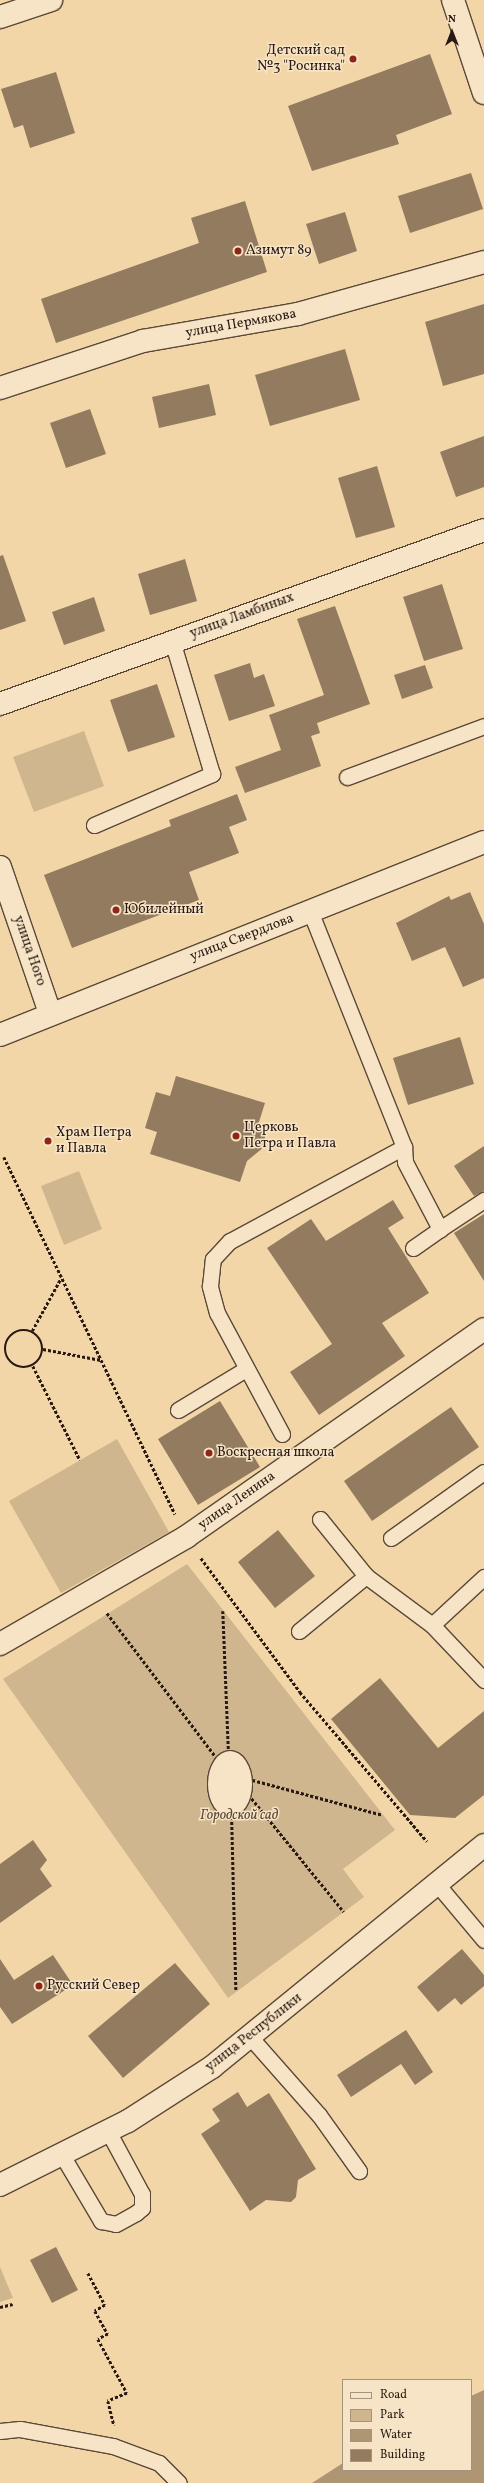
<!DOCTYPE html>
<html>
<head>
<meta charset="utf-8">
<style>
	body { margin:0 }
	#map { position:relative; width:484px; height:2483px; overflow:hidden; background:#f3d6a7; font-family:Vollkorn,serif }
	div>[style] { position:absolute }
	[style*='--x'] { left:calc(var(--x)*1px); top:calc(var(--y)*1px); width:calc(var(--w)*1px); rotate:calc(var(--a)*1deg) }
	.green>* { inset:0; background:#d0b68e }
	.water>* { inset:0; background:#ae9674 }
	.building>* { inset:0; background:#927b5f }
	.path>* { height:2.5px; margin-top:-1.25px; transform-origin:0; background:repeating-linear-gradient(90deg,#281912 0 3px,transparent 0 5px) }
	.path>.ring { margin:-1.25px; padding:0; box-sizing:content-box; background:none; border:2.5px solid #281912; border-radius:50% }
	.roads { filter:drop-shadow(1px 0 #5b4837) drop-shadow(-1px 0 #5b4837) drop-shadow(0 1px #5b4837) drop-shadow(0 -1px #5b4837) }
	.lane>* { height:15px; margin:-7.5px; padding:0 7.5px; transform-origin:7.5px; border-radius:7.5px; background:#f7e4c6 }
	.street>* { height:22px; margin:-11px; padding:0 11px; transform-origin:11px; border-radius:11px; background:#f7e4c6 }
	.street>.ring { margin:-11px; padding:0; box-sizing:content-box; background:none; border:22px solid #f7e4c6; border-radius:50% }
	.secondary>* { height:22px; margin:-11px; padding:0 11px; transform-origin:11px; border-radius:11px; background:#f7e4c6 }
	.dots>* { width:11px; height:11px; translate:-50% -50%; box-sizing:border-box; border:2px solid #f7e4c6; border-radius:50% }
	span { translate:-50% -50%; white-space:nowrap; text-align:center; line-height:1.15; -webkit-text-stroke:3px #f7e4c6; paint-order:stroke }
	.poi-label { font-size:14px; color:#281912 }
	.right { translate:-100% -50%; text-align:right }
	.left { translate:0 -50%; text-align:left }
	.street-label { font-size:14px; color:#281912 }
	.park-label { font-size:14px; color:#5a4837; font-style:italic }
	.legend { position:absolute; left:342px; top:2379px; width:130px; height:92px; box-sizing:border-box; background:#f7e4c6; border:1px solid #a4937e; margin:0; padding:5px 7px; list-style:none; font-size:12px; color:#281912 }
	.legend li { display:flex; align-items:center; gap:8px; height:20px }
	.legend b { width:20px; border:1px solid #a4937e }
	.north { position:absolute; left:432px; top:12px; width:40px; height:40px; -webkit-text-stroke:3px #f7e4c6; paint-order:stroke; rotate:0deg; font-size:11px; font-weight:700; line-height:16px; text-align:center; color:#281912 }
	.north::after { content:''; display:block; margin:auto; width:14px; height:18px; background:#281912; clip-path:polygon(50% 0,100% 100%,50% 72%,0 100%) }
</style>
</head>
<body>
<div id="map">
	<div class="green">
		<div style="clip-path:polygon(84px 731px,104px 786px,34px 812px,13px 757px)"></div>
		<div style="clip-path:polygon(79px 1171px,102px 1229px,64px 1245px,41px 1186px)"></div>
		<div style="clip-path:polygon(117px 1439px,169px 1532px,61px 1593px,9px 1501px)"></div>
		<div style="clip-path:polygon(187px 1564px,395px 1830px,343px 1869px,364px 1897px,228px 1998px,3px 1679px)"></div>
		<div style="clip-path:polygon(0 2267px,13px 2298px,0 2302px)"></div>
	</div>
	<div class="water">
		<div style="clip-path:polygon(484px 2390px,484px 2483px,312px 2483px,343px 2463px,343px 2470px,471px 2470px,471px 2396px)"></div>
	</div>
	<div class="building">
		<div style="clip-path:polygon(430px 54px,452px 114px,396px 135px,399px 144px,312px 171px,288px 106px)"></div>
		<div style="clip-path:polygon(56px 72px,75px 133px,30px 148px,23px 125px,14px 128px,1px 89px)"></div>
		<div style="clip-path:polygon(471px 173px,483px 209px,410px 233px,398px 196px)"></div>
		<div style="clip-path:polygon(245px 201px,267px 272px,56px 343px,41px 299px,199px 243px,191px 218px)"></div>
		<div style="clip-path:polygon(345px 212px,357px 251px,319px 264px,306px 224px)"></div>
		<div style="clip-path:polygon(484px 304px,484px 374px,443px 386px,425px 322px)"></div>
		<div style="clip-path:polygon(345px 349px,360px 400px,270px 426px,255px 375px)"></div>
		<div style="clip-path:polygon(209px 384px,216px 415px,159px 428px,152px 397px)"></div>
		<div style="clip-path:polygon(90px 409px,106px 454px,66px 468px,50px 423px)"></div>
		<div style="clip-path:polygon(484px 436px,484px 487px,456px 497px,440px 452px)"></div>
		<div style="clip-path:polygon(377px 466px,395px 527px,356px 538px,338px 478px)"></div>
		<div style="clip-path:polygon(3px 555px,26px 621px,0 630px,0 556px)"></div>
		<div style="clip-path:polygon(185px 559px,197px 601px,150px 615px,138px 574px)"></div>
		<div style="clip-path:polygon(442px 584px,463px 649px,424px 661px,403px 597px)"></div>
		<div style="clip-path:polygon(94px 597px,105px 631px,64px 645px,52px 612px)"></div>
		<div style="clip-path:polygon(335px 606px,370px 704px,317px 723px,320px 733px,311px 736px,321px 766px,245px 793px,235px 767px,281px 750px,269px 715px,324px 695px,297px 619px)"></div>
		<div style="clip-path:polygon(250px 663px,254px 678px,264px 674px,275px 706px,229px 721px,214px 675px)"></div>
		<div style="clip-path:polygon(425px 665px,433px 688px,402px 699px,394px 675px)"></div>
		<div style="clip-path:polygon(157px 684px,175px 737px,128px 752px,110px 700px)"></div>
		<div style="clip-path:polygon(237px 794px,247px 820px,229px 827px,239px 853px,189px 872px,199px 900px,72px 948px,44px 875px,171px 826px,169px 820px)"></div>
		<div style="clip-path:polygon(470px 892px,484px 924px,484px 978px,463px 987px,445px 947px,412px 961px,396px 923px,449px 896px,451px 900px)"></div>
		<div style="clip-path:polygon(460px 1037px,474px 1084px,408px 1105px,393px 1058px)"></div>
		<div style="clip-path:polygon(176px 1076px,265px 1103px,258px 1125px,265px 1136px,264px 1147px,247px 1161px,240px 1182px,150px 1154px,157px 1132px,145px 1128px,156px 1092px,170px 1096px)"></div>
		<div style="clip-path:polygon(484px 1146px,484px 1191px,474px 1196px,454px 1166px)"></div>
		<div style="clip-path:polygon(393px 1200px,404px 1218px,388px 1228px,429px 1293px,382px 1323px,405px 1356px,319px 1415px,290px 1372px,332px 1344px,267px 1248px,311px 1219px,326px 1241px)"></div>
		<div style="clip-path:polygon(484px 1214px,484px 1281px,454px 1233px)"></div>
		<div style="clip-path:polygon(220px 1401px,260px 1467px,198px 1505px,158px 1439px)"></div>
		<div style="clip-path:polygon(451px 1407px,479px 1447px,372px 1521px,344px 1481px)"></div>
		<div style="clip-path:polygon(278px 1530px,315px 1576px,275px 1608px,238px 1562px)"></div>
		<div style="clip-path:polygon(380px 1678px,438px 1748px,484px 1711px,484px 1795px,455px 1818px,410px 1815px,331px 1719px)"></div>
		<div style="clip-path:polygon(33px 1840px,47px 1860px,40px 1869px,52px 1886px,0 1923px,0 1864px)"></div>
		<div style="clip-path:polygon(462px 1949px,484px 1975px,484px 1986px,461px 2005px,455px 1998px,438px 2012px,417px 1987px)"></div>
		<div style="clip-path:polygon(53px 1955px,73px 1985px,12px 2024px,0 2007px,0 1959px,14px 1980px)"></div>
		<div style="clip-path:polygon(175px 1963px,210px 2004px,123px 2078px,88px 2036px)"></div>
		<div style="clip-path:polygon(406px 2030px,433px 2072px,415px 2085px,401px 2064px,351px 2097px,337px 2075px)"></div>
		<div style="clip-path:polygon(238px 2092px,247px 2107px,269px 2093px,316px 2169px,298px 2180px,296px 2197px,291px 2202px,266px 2200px,250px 2211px,201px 2134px,220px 2121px,212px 2109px)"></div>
		<div style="clip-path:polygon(56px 2247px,78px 2290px,52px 2303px,30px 2260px)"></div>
	</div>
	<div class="path">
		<div style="--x:4;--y:1157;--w:396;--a:64.4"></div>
		<div class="ring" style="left:5px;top:1330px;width:35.5px;height:35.5px"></div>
		<div style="--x:32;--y:1331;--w:60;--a:-61.3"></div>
		<div style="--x:43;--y:1349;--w:59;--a:10.7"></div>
		<div style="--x:33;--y:1366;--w:105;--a:63.4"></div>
		<div style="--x:201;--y:1558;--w:167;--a:53.5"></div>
		<div style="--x:300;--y:1692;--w:196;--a:49.6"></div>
		<div style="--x:223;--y:1611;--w:152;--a:87.7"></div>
		<div style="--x:107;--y:1613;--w:191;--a:52.9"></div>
		<div style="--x:238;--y:1776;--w:150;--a:15.1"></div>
		<div style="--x:236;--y:1779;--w:171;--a:50.9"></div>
		<div style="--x:231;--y:1782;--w:209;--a:88.6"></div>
		<div style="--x:88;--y:2273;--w:36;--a:62"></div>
		<div style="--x:105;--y:2305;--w:12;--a:149"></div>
		<div style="--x:95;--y:2311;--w:26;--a:61"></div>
		<div style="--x:108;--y:2334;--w:11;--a:153"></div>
		<div style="--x:98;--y:2339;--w:61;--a:61.8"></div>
		<div style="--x:127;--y:2393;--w:21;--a:157"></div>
		<div style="--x:108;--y:2401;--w:25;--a:76"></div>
		<div style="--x:0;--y:2307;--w:13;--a:-13"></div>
	</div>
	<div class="roads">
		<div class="lane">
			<div style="--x:347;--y:777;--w:146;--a:-20.4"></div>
			<div style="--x:94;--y:825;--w:129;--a:-23.4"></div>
			<div style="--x:212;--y:774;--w:139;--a:-106.7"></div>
			<div style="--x:404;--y:1147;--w:15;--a:86"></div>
			<div style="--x:405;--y:1162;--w:76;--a:62.4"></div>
			<div style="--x:440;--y:1229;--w:53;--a:-33.4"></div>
			<div style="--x:413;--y:1248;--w:33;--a:-35"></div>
			<div style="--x:178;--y:1410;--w:79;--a:-31.1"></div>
			<div style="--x:282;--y:1434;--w:137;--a:-118.2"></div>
			<div style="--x:217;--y:1313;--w:28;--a:-105"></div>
			<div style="--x:210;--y:1286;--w:27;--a:-84"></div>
			<div style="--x:213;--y:1259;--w:25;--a:-47"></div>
			<div style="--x:230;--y:1241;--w:198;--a:-28.4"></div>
			<div style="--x:404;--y:1147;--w:254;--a:-111.7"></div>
			<div style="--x:320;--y:1519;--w:73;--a:51.1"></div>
			<div style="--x:391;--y:1538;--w:114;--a:-35.4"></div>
			<div style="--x:432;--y:1625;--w:76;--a:46.6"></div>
			<div style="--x:299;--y:1631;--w:87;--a:-39.4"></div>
			<div style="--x:366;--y:1576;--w:82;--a:36.6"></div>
			<div style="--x:432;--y:1625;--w:71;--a:-42.7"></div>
			<div style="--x:437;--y:1884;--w:73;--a:50"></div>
			<div style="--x:251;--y:2038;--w:103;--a:48.6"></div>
			<div style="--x:319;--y:2115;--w:69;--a:54.5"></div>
			<div style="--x:62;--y:2155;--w:77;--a:59.4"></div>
			<div style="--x:101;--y:2221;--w:15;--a:11"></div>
			<div style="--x:116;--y:2224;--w:23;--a:-29"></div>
			<div style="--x:136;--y:2213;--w:8;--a:-40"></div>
			<div style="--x:142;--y:2208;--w:14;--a:-90"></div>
			<div style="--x:142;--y:2194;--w:72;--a:-118.4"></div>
			<div style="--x:0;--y:2431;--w:20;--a:-6"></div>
			<div style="--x:20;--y:2429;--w:95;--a:10.4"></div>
			<div style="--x:113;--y:2446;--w:49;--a:20.3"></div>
			<div style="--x:159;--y:2463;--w:28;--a:45"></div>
		</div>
		<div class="street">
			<div style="--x:0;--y:17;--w:54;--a:-18.4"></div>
			<div style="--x:0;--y:388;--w:151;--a:-18.2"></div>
			<div style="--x:143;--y:341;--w:157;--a:-9.9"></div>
			<div style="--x:298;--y:314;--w:193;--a:-15.6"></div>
			<div style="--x:0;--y:704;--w:514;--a:-19.77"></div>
			<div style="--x:0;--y:867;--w:154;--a:71.1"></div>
			<div style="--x:0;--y:1035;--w:521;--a:-21.74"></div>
			<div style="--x:0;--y:1644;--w:215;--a:-29.9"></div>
			<div style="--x:186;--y:1537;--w:363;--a:-34.9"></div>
			<div class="ring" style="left:219px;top:1762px;width:-2px;height:-2px"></div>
			<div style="--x:0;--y:2185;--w:143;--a:-26.6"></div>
			<div style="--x:128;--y:2121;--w:100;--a:-32.7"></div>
			<div style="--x:212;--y:2067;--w:351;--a:-39.2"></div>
		</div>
		<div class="secondary">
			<div style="--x:453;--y:0;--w:98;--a:71.6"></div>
		</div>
	</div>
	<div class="dots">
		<div style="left:353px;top:59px;background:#8f2418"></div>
		<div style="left:238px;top:251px;background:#8f2418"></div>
		<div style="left:116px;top:910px;background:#8f2418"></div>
		<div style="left:236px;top:1136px;background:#8f2418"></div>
		<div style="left:48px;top:1141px;background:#8f2418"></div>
		<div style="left:209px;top:1453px;background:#8f2418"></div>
		<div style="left:39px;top:1986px;background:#8f2418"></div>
	</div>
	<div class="poi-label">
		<span class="right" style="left:345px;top:59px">Детский сад<br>№3 "Росинка"</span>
		<span class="left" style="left:246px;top:251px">Азимут 89</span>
		<span class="left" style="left:124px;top:910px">Юбилейный</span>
		<span class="left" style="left:244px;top:1136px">Церковь<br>Петра и Павла</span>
		<span class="left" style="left:56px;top:1141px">Храм Петра<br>и Павла</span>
		<span class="left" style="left:217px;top:1453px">Воскресная школа</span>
		<span class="left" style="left:47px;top:1986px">Русский Север</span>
	</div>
	<div class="street-label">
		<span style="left:241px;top:324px;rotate:-10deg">улица Пермякова</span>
		<span style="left:242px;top:616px;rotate:-20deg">улица Ламбиных</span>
		<span style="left:242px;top:938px;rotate:-21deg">улица Свердлова</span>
		<span style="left:29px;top:951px;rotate:71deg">улица Ного</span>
		<span style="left:237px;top:1501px;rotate:-35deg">улица Ленина</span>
		<span style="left:254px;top:2033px;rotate:-38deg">улица Республики</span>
	</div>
	<div class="park-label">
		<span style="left:239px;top:1816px">Городской сад</span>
	</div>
	<ul class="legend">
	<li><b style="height:5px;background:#f7e4c6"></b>Road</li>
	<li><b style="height:11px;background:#d0b68e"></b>Park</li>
	<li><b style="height:11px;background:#ae9674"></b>Water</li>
	<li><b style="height:11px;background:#927b5f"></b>Building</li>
	</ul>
	<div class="north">N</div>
</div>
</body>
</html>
